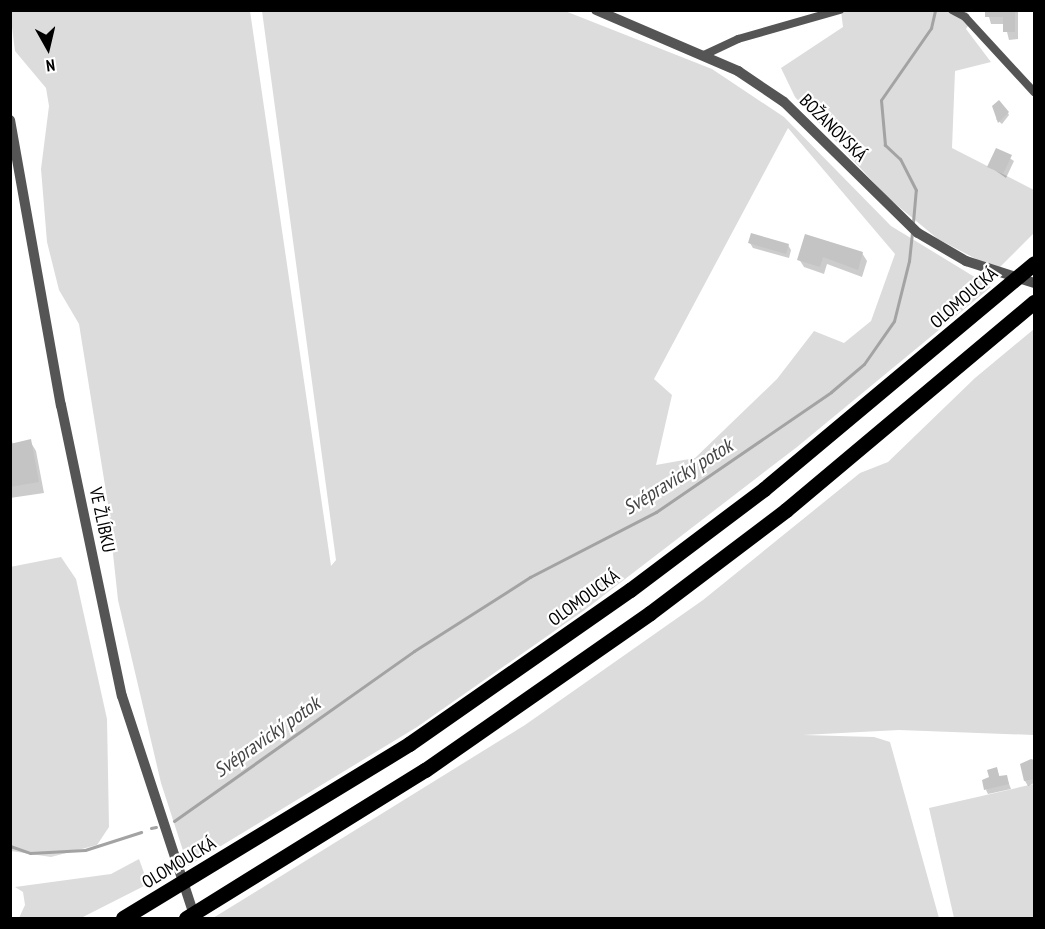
<!DOCTYPE html>
<html>
<head>
<meta charset="utf-8">
<style>
	body { margin:0 }
	#map { position:relative; width:1045px; height:929px; overflow:hidden; background:#fff; font-family:"PT Sans Narrow",sans-serif }
	div>[style] { position:absolute }
	[style*='--x'] { left:calc(var(--x)*1px); top:calc(var(--y)*1px); width:calc(var(--w)*1px); rotate:calc(var(--a)*1deg) }
	.green>* { inset:0; background:#dcdcdc }
	.shadow>* { inset:0; background:#0003 }
	.stream>* { height:3px; margin:-1.5px; padding:0 1.5px; transform-origin:1.5px; border-radius:1.5px; background:#a3a3a3 }
	.building>* { inset:0; background:#c4c4c4 }
	.minor>* { height:8px; margin:-4px; padding:0 4px; transform-origin:4px; border-radius:4px; background:#555 }
	.tertiary>* { height:10px; margin:-5px; padding:0 5px; transform-origin:5px; border-radius:5px; background:#555 }
	.motorway>* { height:15px; margin:-7.5px; padding:0 7.5px; transform-origin:7.5px; border-radius:7.5px; background:#000 }
	span { translate:-50% -50%; white-space:nowrap; text-align:center; line-height:1.15; -webkit-text-stroke:4.5px #fff; paint-order:stroke }
	.street-label { font-size:18px; color:#000 }
	.water-label { font-size:20px; color:#444; font-style:italic }
	.frame { position:absolute; inset:0; border:12px solid #000; pointer-events:none }
	.north { position:absolute; left:18px; top:18px; width:60px; height:60px; -webkit-text-stroke:4px #fff; paint-order:stroke; rotate:172deg; font-size:16px; font-weight:700; line-height:24px; text-align:center; color:#000 }
	.north::after { content:''; display:block; margin:auto; width:21px; height:27px; background:#000; clip-path:polygon(50% 0,100% 100%,50% 72%,0 100%) }
</style>
</head>
<body>
<div id="map">
	<div class="green">
		<div style="clip-path:polygon(evenodd,10px 11px,250px 11px,331px 566px,336px 560px,262px 11px,565px 11px,712px 69px,784px 117px,891px 226px,991px 287px,797px 447px,586px 609px,417px 727px,188px 866px,161px 783px,118px 600px,107px 498px,79px 324px,59px 290px,47px 242px,41px 169px,49px 106px,46px 88px,15px 51px,10px 11px,788px 128px,895px 254px,871px 321px,844px 343px,814px 331px,777px 379px,695px 458px,656px 465px,672px 395px,654px 379px,788px 128px)"></div>
		<div style="clip-path:polygon(841px 11px,967px 11px,970px 23px,966px 29px,991px 62px,955px 71px,952px 148px,1034px 190px,1034px 233px,997px 270px,938px 239px,887px 197px,795px 97px,781px 68px,843px 27px)"></div>
		<div style="clip-path:polygon(1034px 329px,1034px 735px,899px 730px,803px 735px,874px 737px,890px 742px,939px 918px,213px 918px,525px 725px,703px 600px,860px 473px,888px 462px,975px 378px)"></div>
		<div style="clip-path:polygon(61px 557px,76px 579px,107px 719px,109px 827px,97px 845px,51px 857px,11px 851px,10px 567px)"></div>
		<div style="clip-path:polygon(1034px 784px,1034px 918px,954px 918px,929px 808px)"></div>
		<div style="clip-path:polygon(139px 859px,148px 884px,81px 918px,19px 918px,25px 905px,23px 892px,15px 887px,111px 874px)"></div>
	</div>
	<div class="shadow">
		<div style="clip-path:polygon(987px 10px,1018px 10px,1018px 39px,1009px 40px,1005px 24px,991px 24px)"></div>
		<div style="clip-path:polygon(1006px 109px,1009px 115px,1002px 124px,996px 119px)"></div>
		<div style="clip-path:polygon(997px 150px,1014px 161px,1006px 178px,989px 166px)"></div>
		<div style="clip-path:polygon(806px 236px,862px 253px,867px 261px,862px 277px,827px 264px,824px 274px,804px 267px,799px 259px)"></div>
		<div style="clip-path:polygon(750px 243px,788px 245px,791px 250px,789px 258px,753px 248px)"></div>
		<div style="clip-path:polygon(10px 433px,13px 445px,30px 441px,36px 451px,44px 493px,10px 498px)"></div>
		<div style="clip-path:polygon(1024px 763px,1034px 764px,1034px 783px,1028px 786px,1025px 781px)"></div>
		<div style="clip-path:polygon(997px 769px,1000px 778px,1006px 776px,1011px 789px,988px 794px,986px 790px)"></div>
	</div>
	<div class="stream">
		<div style="--x:913;--y:222;--w:32;--a:-85"></div>
		<div style="--x:916;--y:190;--w:35;--a:-117"></div>
		<div style="--x:900;--y:159;--w:21;--a:-137"></div>
		<div style="--x:885;--y:145;--w:45;--a:-95.1"></div>
		<div style="--x:881;--y:100;--w:88;--a:-55.2"></div>
		<div style="--x:931;--y:28;--w:18;--a:-77"></div>
		<div style="--x:174;--y:821;--w:294;--a:-35.3"></div>
		<div style="--x:414;--y:651;--w:138;--a:-32.5"></div>
		<div style="--x:530;--y:577;--w:142;--a:-27.3"></div>
		<div style="--x:656;--y:512;--w:212;--a:-34.4"></div>
		<div style="--x:831;--y:392;--w:43;--a:-40.3"></div>
		<div style="--x:864;--y:364;--w:52;--a:-55.1"></div>
		<div style="--x:894;--y:321;--w:62;--a:-76"></div>
		<div style="--x:909;--y:261;--w:29;--a:-84"></div>
		<div style="--x:151;--y:828;--w:5;--a:-11"></div>
		<div style="--x:10;--y:846;--w:21;--a:19"></div>
		<div style="--x:30;--y:853;--w:55;--a:-3.1"></div>
		<div style="--x:85;--y:850;--w:59;--a:-17.8"></div>
	</div>
	<div class="building">
		<div style="clip-path:polygon(985px 10px,1015px 10px,1015px 32px,1003px 32px,1003px 17px,985px 17px)"></div>
		<div style="clip-path:polygon(999px 100px,1009px 112px,998px 123px,992px 106px)"></div>
		<div style="clip-path:polygon(996px 148px,1012px 155px,1003px 174px,987px 167px)"></div>
		<div style="clip-path:polygon(751px 233px,789px 244px,786px 254px,748px 243px)"></div>
		<div style="clip-path:polygon(805px 234px,863px 252px,858px 270px,823px 257px,820px 267px,797px 260px)"></div>
		<div style="clip-path:polygon(31px 439px,39px 482px,10px 487px,10px 444px)"></div>
		<div style="clip-path:polygon(1031px 759px,1034px 760px,1034px 779px,1024px 781px,1020px 764px)"></div>
		<div style="clip-path:polygon(997px 767px,999px 776px,1007px 775px,1009px 784px,984px 790px,982px 780px,989px 777px,987px 770px)"></div>
	</div>
	<div class="minor">
		<div style="--x:952;--y:10;--w:15;--a:28"></div>
		<div style="--x:965;--y:17;--w:102;--a:47.4"></div>
		<div style="--x:704;--y:55;--w:38;--a:-25"></div>
		<div style="--x:738;--y:39;--w:106;--a:-15.9"></div>
	</div>
	<div class="tertiary">
		<div style="--x:596;--y:10;--w:155;--a:23.2"></div>
		<div style="--x:738;--y:71;--w:55;--a:34"></div>
		<div style="--x:784;--y:102;--w:187;--a:44.4"></div>
		<div style="--x:918;--y:233;--w:56;--a:30.3"></div>
		<div style="--x:966;--y:261;--w:71;--a:17.9"></div>
		<div style="--x:10;--y:120;--w:290;--a:79.9"></div>
		<div style="--x:61;--y:405;--w:297;--a:78.2"></div>
		<div style="--x:122;--y:696;--w:234;--a:71.8"></div>
	</div>
	<div class="motorway">
		<div style="--x:123;--y:918;--w:335;--a:-31.3"></div>
		<div style="--x:409;--y:744;--w:269;--a:-34.9"></div>
		<div style="--x:630;--y:590;--w:168;--a:-37"></div>
		<div style="--x:764;--y:489;--w:352;--a:-39.9"></div>
		<div style="--x:186;--y:918;--w:281;--a:-31.8"></div>
		<div style="--x:425;--y:770;--w:274;--a:-34.9"></div>
		<div style="--x:650;--y:613;--w:171;--a:-37.1"></div>
		<div style="--x:786;--y:510;--w:324;--a:-40"></div>
	</div>
	<div class="street-label">
		<span style="left:833px;top:128px;rotate:45deg">BOŽANOVSKÁ</span>
		<span style="left:964px;top:298px;rotate:-41deg">OLOMOUCKÁ</span>
		<span style="left:102px;top:520px;rotate:78deg">VE ŽLÍBKU</span>
		<span style="left:584px;top:598px;rotate:-36deg">OLOMOUCKÁ</span>
		<span style="left:179px;top:863px;rotate:-31deg">OLOMOUCKÁ</span>
	</div>
	<div class="water-label">
		<span style="left:678px;top:477px;rotate:-32deg">Svépravický potok</span>
		<span style="left:267px;top:737px;rotate:-35deg">Svépravický potok</span>
	</div>
	<div class="frame"></div>
	<div class="north">N</div>
</div>
</body>
</html>
